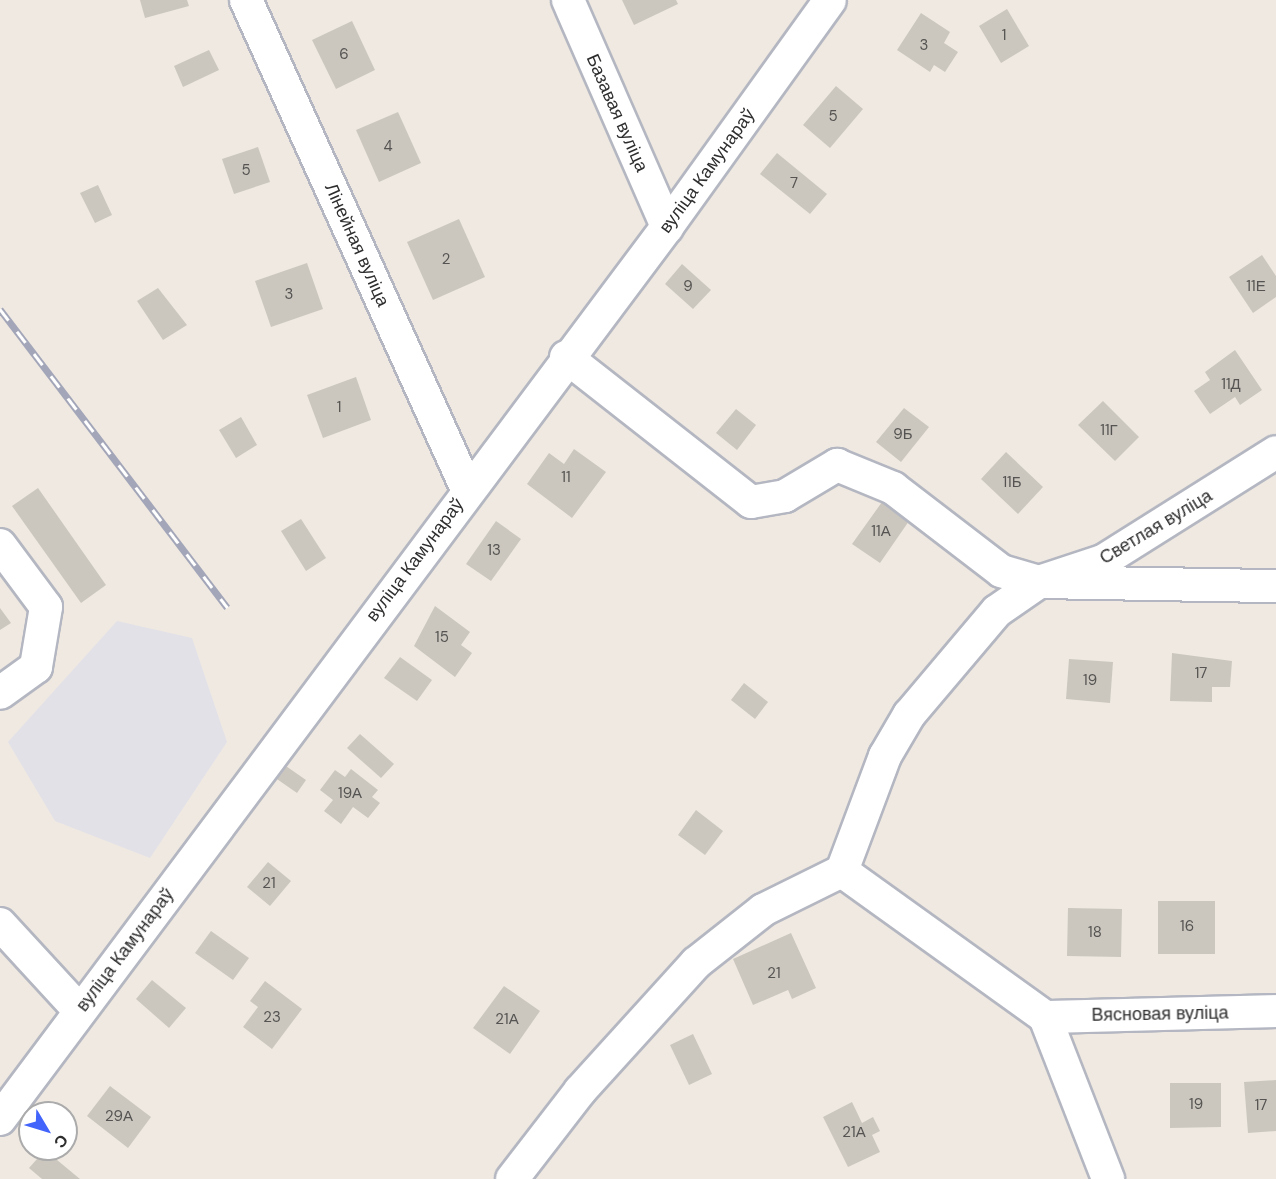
<!DOCTYPE html>
<html>
<head>
<meta charset="utf-8">
<style>
	body { margin:0 }
	#map { position:relative; width:1276px; height:1179px; overflow:hidden; background:#efe9e1; font-family:"DM Sans",sans-serif }
	div>[style] { position:absolute }
	[style*='--x'] { left:calc(var(--x)*1px); top:calc(var(--y)*1px); width:calc(var(--w)*1px); rotate:calc(var(--a)*1deg) }
	.industrial>* { inset:0; background:#e3e1e8 }
	.building>* { inset:0; background:#cbc7bf }
	.roads { filter:drop-shadow(2px 0 #b4b7c1) drop-shadow(-2px 0 #b4b7c1) drop-shadow(0 2px #b4b7c1) drop-shadow(0 -2px #b4b7c1) }
	.minor>* { height:32px; margin:-16px; padding:0 16px; transform-origin:16px; border-radius:16px; background:#fff }
	.rail>* { height:7px; margin-top:-3.5px; transform-origin:0; background:repeating-linear-gradient(90deg,#fff 0 14px,#a3a6b8 0 28px); box-sizing:border-box; border-block:2px solid #a3a6b8 }
	span { translate:-50% -50%; white-space:nowrap; text-align:center; line-height:1.15; -webkit-text-stroke:4.5px #fff; paint-order:stroke }
	.number-label { font-size:15px; color:#555452 }
	.number-label span { -webkit-text-stroke-width:0 }
	.street-label { font-size:18px; color:#2e2e2e }
	.north { position:absolute; left:18px; top:1101px; width:60px; height:60px; box-sizing:border-box; background:#fff; border:2px solid #ababab; border-radius:50%; rotate:128deg; font-size:16px; font-weight:700; line-height:24px; text-align:center; color:#2e2e2e }
	.north::after { content:''; display:block; margin:auto; width:21px; height:27px; background:#4264fb; clip-path:polygon(50% 0,100% 100%,50% 72%,0 100%) }
</style>
</head>
<body>
<div id="map">
	<div class="industrial">
		<div style="clip-path:polygon(117px 621px,192px 638px,227px 742px,150px 858px,55px 821px,8px 742px)"></div>
	</div>
	<div class="building">
		<div style="clip-path:polygon(140px 0,187px 0,189px 6px,145px 18px)"></div>
		<div style="clip-path:polygon(622px 0,676px 0,678px 4px,634px 25px)"></div>
		<div style="clip-path:polygon(1007px 9px,1029px 46px,1001px 63px,979px 26px)"></div>
		<div style="clip-path:polygon(921px 13px,950px 32px,944px 43px,958px 52px,945px 72px,934px 65px,930px 72px,897px 50px)"></div>
		<div style="clip-path:polygon(352px 21px,375px 70px,336px 89px,312px 40px)"></div>
		<div style="clip-path:polygon(209px 50px,219px 70px,183px 87px,174px 66px)"></div>
		<div style="clip-path:polygon(836px 86px,863px 109px,830px 148px,803px 125px)"></div>
		<div style="clip-path:polygon(398px 112px,421px 163px,379px 182px,356px 130px)"></div>
		<div style="clip-path:polygon(258px 147px,270px 182px,234px 194px,222px 159px)"></div>
		<div style="clip-path:polygon(777px 153px,827px 194px,810px 214px,760px 174px)"></div>
		<div style="clip-path:polygon(98px 185px,112px 215px,95px 223px,80px 193px)"></div>
		<div style="clip-path:polygon(459px 219px,485px 277px,433px 300px,407px 242px)"></div>
		<div style="clip-path:polygon(1262px 255px,1276px 276px,1276px 297px,1253px 313px,1229px 277px)"></div>
		<div style="clip-path:polygon(307px 263px,323px 309px,271px 327px,255px 281px)"></div>
		<div style="clip-path:polygon(682px 264px,711px 290px,693px 309px,665px 284px)"></div>
		<div style="clip-path:polygon(158px 288px,187px 325px,163px 340px,137px 301px)"></div>
		<div style="clip-path:polygon(1235px 350px,1262px 390px,1240px 405px,1235px 397px,1210px 414px,1194px 391px,1210px 380px,1205px 372px)"></div>
		<div style="clip-path:polygon(356px 377px,371px 420px,323px 438px,307px 395px)"></div>
		<div style="clip-path:polygon(1103px 401px,1139px 437px,1115px 461px,1078px 425px)"></div>
		<div style="clip-path:polygon(904px 408px,929px 427px,901px 462px,876px 442px)"></div>
		<div style="clip-path:polygon(736px 409px,756px 425px,737px 450px,716px 433px)"></div>
		<div style="clip-path:polygon(241px 417px,257px 445px,236px 458px,219px 430px)"></div>
		<div style="clip-path:polygon(574px 449px,606px 472px,572px 518px,527px 484px,549px 453px,564px 464px)"></div>
		<div style="clip-path:polygon(1006px 452px,1043px 487px,1018px 514px,981px 479px)"></div>
		<div style="clip-path:polygon(38px 488px,106px 585px,81px 603px,12px 506px)"></div>
		<div style="clip-path:polygon(882px 502px,909px 521px,880px 563px,852px 544px)"></div>
		<div style="clip-path:polygon(301px 519px,326px 558px,306px 571px,281px 531px)"></div>
		<div style="clip-path:polygon(496px 521px,521px 539px,491px 581px,466px 564px)"></div>
		<div style="clip-path:polygon(435px 606px,470px 632px,461px 645px,472px 653px,455px 677px,414px 646px)"></div>
		<div style="clip-path:polygon(0 608px,11px 623px,0 630px)"></div>
		<div style="clip-path:polygon(1172px 653px,1232px 661px,1230px 687px,1212px 687px,1212px 702px,1170px 701px)"></div>
		<div style="clip-path:polygon(400px 657px,432px 680px,417px 701px,384px 678px)"></div>
		<div style="clip-path:polygon(1069px 659px,1113px 662px,1110px 703px,1066px 699px)"></div>
		<div style="clip-path:polygon(744px 683px,768px 702px,755px 719px,731px 700px)"></div>
		<div style="clip-path:polygon(360px 734px,394px 764px,381px 778px,347px 748px)"></div>
		<div style="clip-path:polygon(283px 764px,306px 780px,297px 793px,274px 777px)"></div>
		<div style="clip-path:polygon(351px 769px,378px 790px,372px 797px,380px 803px,368px 818px,353px 807px,341px 824px,324px 811px,333px 800px,320px 790px,335px 770px,345px 777px)"></div>
		<div style="clip-path:polygon(696px 810px,723px 831px,705px 855px,678px 835px)"></div>
		<div style="clip-path:polygon(268px 862px,291px 881px,270px 906px,247px 887px)"></div>
		<div style="clip-path:polygon(1158px 901px,1215px 901px,1215px 954px,1158px 954px)"></div>
		<div style="clip-path:polygon(1068px 908px,1122px 909px,1121px 957px,1067px 956px)"></div>
		<div style="clip-path:polygon(211px 931px,249px 958px,233px 980px,195px 953px)"></div>
		<div style="clip-path:polygon(791px 933px,816px 988px,792px 999px,788px 990px,753px 1005px,733px 959px)"></div>
		<div style="clip-path:polygon(152px 980px,186px 1008px,169px 1028px,136px 999px)"></div>
		<div style="clip-path:polygon(265px 981px,302px 1009px,272px 1049px,243px 1027px,258px 1007px,250px 1001px)"></div>
		<div style="clip-path:polygon(504px 986px,540px 1011px,510px 1054px,473px 1028px)"></div>
		<div style="clip-path:polygon(693px 1034px,712px 1074px,689px 1085px,670px 1045px)"></div>
		<div style="clip-path:polygon(1276px 1080px,1276px 1131px,1248px 1133px,1244px 1082px)"></div>
		<div style="clip-path:polygon(1170px 1083px,1221px 1083px,1221px 1127px,1170px 1128px)"></div>
		<div style="clip-path:polygon(110px 1086px,151px 1117px,128px 1148px,87px 1116px)"></div>
		<div style="clip-path:polygon(852px 1102px,862px 1123px,873px 1117px,880px 1131px,872px 1135px,880px 1152px,848px 1167px,823px 1117px)"></div>
		<div style="clip-path:polygon(45px 1150px,80px 1179px,42px 1179px,29px 1168px)"></div>
	</div>
	<div class="roads">
		<div class="minor">
			<div style="--x:246;--y:0;--w:537;--a:65.68"></div>
			<div style="--x:568;--y:0;--w:248;--a:66.4"></div>
			<div style="--x:566;--y:357;--w:235;--a:38.1"></div>
			<div style="--x:751;--y:502;--w:35;--a:-10"></div>
			<div style="--x:785;--y:496;--w:61;--a:-30.8"></div>
			<div style="--x:837;--y:465;--w:61;--a:22.3"></div>
			<div style="--x:893;--y:488;--w:136;--a:37.5"></div>
			<div style="--x:1001;--y:571;--w:40;--a:16"></div>
			<div style="--x:1039;--y:582;--w:237;--a:1"></div>
			<div style="--x:0;--y:545;--w:77;--a:53.4"></div>
			<div style="--x:46;--y:607;--w:61;--a:99.5"></div>
			<div style="--x:36;--y:667;--w:44;--a:144.2"></div>
			<div style="--x:842;--y:871;--w:250;--a:35.7"></div>
			<div style="--x:1045;--y:1017;--w:174;--a:68.7"></div>
			<div style="--x:0;--y:924;--w:118;--a:47.4"></div>
			<div style="--x:1045;--y:1017;--w:231;--a:-1.5"></div>
			<div style="--x:0;--y:1119;--w:1114;--a:-53.21"></div>
			<div style="--x:667;--y:227;--w:279;--a:-54.3"></div>
			<div style="--x:512;--y:1179;--w:111;--a:-52.3"></div>
			<div style="--x:580;--y:1091;--w:173;--a:-47.8"></div>
			<div style="--x:696;--y:963;--w:85;--a:-38.3"></div>
			<div style="--x:763;--y:910;--w:88;--a:-26.3"></div>
			<div style="--x:842;--y:871;--w:123;--a:-69.5"></div>
			<div style="--x:885;--y:756;--w:48;--a:-59.7"></div>
			<div style="--x:909;--y:715;--w:136;--a:-49.8"></div>
			<div style="--x:997;--y:611;--w:51;--a:-34.6"></div>
			<div style="--x:1039;--y:582;--w:67;--a:-18.2"></div>
			<div style="--x:1103;--y:561;--w:204;--a:-32.2"></div>
		</div>
	</div>
	<div class="rail">
		<div style="--x:0;--y:309;--w:375;--a:52.7"></div>
	</div>
	<div class="number-label">
		<span style="left:1004px;top:36px">1</span>
		<span style="left:924px;top:46px">3</span>
		<span style="left:344px;top:55px">6</span>
		<span style="left:833px;top:117px">5</span>
		<span style="left:388px;top:147px">4</span>
		<span style="left:246px;top:171px">5</span>
		<span style="left:794px;top:184px">7</span>
		<span style="left:446px;top:260px">2</span>
		<span style="left:688px;top:287px">9</span>
		<span style="left:1256px;top:287px">11Е</span>
		<span style="left:289px;top:295px">3</span>
		<span style="left:1231px;top:385px">11Д</span>
		<span style="left:339px;top:408px">1</span>
		<span style="left:1109px;top:431px">11Г</span>
		<span style="left:903px;top:435px">9Б</span>
		<span style="left:566px;top:478px">11</span>
		<span style="left:1012px;top:483px">11Б</span>
		<span style="left:881px;top:532px">11А</span>
		<span style="left:494px;top:551px">13</span>
		<span style="left:442px;top:638px">15</span>
		<span style="left:1201px;top:674px">17</span>
		<span style="left:1090px;top:681px">19</span>
		<span style="left:350px;top:794px">19А</span>
		<span style="left:269px;top:884px">21</span>
		<span style="left:1187px;top:927px">16</span>
		<span style="left:1095px;top:933px">18</span>
		<span style="left:774px;top:974px">21</span>
		<span style="left:272px;top:1018px">23</span>
		<span style="left:507px;top:1020px">21А</span>
		<span style="left:1196px;top:1105px">19</span>
		<span style="left:1261px;top:1106px">17</span>
		<span style="left:119px;top:1117px">29А</span>
		<span style="left:854px;top:1133px">21А</span>
	</div>
	<div class="street-label">
		<span style="left:617px;top:113px;rotate:66deg">Базавая вуліца</span>
		<span style="left:707px;top:171px;rotate:-54deg">вуліца Камунараў</span>
		<span style="left:357px;top:245px;rotate:66deg">Лінейная вуліца</span>
		<span style="left:1156px;top:527px;rotate:-31deg">Светлая вуліца</span>
		<span style="left:415px;top:560px;rotate:-53deg">вуліца Камунараў</span>
		<span style="left:125px;top:950px;rotate:-53deg">вуліца Камунараў</span>
		<span style="left:1160px;top:1014px;rotate:-1deg">Вясновая вуліца</span>
	</div>
	<div class="north">С</div>
</div>
</body>
</html>
